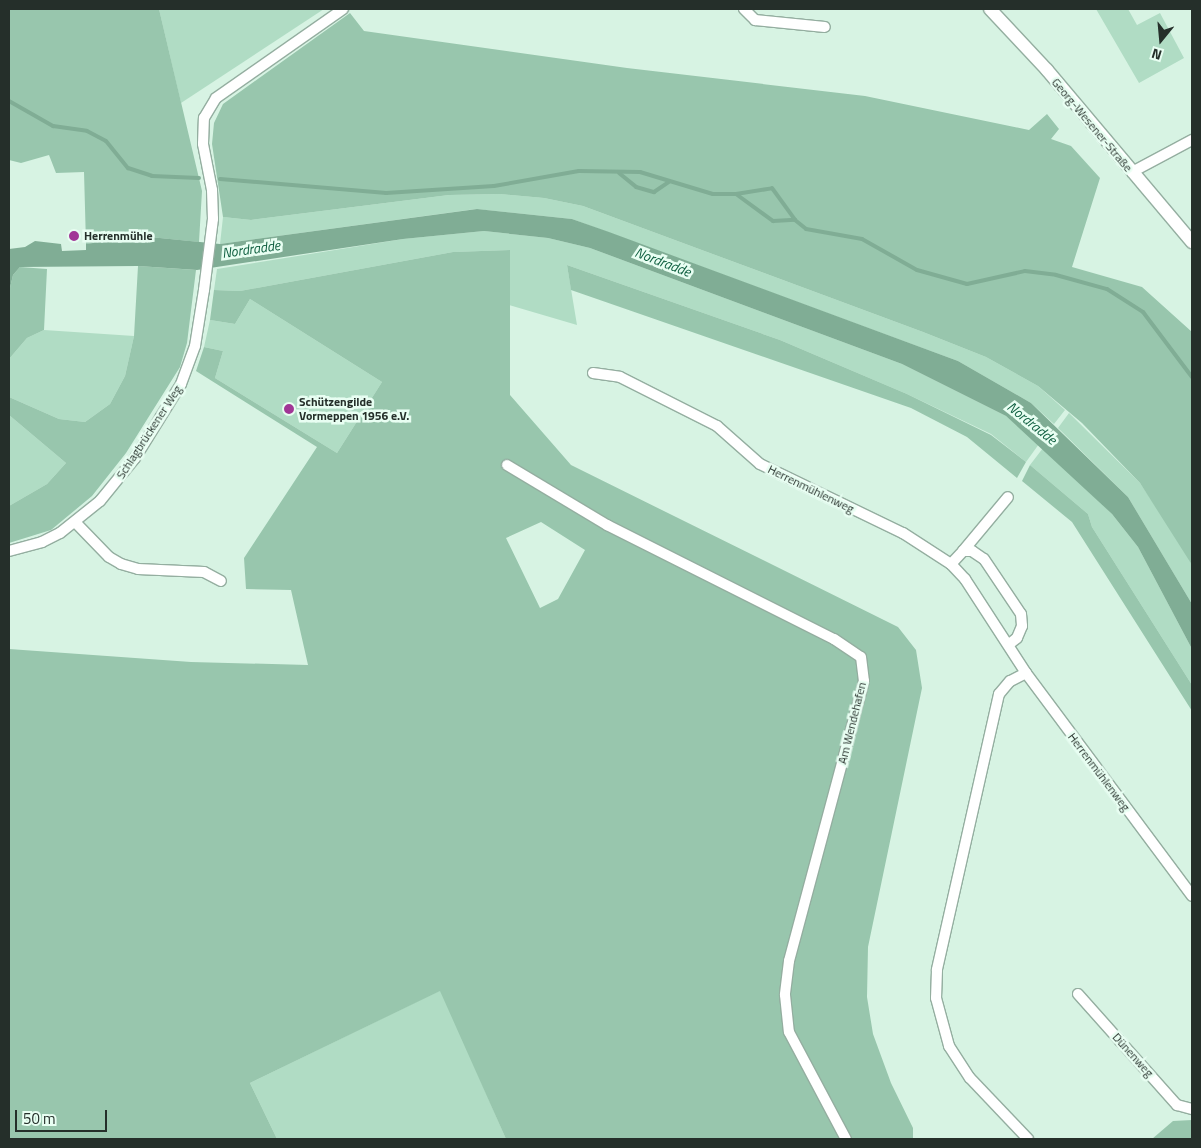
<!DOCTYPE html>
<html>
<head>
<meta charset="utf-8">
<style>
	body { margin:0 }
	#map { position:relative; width:1201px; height:1148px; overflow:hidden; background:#d7f3e3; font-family:"Titillium Web",sans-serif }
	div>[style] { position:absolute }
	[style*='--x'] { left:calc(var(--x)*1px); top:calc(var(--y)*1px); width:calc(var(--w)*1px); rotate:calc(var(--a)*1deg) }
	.green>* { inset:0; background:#b0dcc4 }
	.forest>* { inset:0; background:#98c6ad }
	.water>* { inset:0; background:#80ad95 }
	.stream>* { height:4px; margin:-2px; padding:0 2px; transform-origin:2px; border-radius:2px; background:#80ad95 }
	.roads { filter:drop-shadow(1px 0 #94aea0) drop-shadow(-1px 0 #94aea0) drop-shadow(0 1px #94aea0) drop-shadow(0 -1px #94aea0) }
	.minor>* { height:10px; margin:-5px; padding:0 5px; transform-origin:5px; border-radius:5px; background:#fff }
	.tertiary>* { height:12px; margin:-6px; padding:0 6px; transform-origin:6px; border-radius:6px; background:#fff }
	.dots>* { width:14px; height:14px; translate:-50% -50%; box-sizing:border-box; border:2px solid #e8fef2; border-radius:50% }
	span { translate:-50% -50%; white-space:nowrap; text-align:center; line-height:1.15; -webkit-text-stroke:5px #e8fef2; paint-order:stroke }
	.street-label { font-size:12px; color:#252f2a }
	.poi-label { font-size:12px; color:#252f2a; font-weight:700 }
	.left { translate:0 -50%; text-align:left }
	.water-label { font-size:14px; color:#0f5f40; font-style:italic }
	.frame { position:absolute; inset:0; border:10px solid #252f2a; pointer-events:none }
	.north { position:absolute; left:1136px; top:15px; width:50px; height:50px; -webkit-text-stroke:4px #e8fef2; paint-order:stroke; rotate:197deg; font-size:14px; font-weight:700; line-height:20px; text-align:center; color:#252f2a }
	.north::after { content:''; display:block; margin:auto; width:18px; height:22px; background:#252f2a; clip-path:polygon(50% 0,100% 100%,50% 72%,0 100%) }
	.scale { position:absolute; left:15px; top:1110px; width:92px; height:22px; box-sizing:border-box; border:2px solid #252f2a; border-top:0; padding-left:6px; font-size:15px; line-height:18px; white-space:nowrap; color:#252f2a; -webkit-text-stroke:4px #e8fef2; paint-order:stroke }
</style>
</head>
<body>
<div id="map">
	<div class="green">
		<div style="clip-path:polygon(159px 9px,324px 9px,181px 103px)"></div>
		<div style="clip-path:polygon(1096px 9px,1128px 9px,1137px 25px,1160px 13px,1184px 58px,1139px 83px)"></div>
		<div style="clip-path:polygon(500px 194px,544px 198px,583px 206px,923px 332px,986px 357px,1038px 386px,1065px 410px,1054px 424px,1031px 403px,958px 361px,572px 219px,476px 209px,220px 244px,223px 217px,251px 220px,449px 195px)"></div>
		<div style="clip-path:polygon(484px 231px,548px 238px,590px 248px,902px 364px,1006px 416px,1039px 444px,1026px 462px,991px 434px,907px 394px,780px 340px,567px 265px,577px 325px,509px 305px,510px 250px,453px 252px,240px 291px,214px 290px,217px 269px,403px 239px)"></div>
		<div style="clip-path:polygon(250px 299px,382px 382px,337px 453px,215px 378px,223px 351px,204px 347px,210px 320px,235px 324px)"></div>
		<div style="clip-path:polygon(44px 330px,134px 336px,125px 376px,110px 404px,85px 422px,59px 419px,9px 397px,9px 359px,27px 338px)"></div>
		<div style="clip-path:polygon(1069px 413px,1140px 483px,1181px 544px,1192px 565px,1192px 604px,1128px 497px,1058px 428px)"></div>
		<div style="clip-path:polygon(9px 415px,66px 463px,47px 484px,9px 506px)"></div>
		<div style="clip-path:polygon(1043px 448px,1112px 514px,1138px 547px,1192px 649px,1192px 685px,1092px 527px,1088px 514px,1030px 465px)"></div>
		<div style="clip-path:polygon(441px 990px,506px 1139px,277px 1139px,250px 1083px)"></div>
	</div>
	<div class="forest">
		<div style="clip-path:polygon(9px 9px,159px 9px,202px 191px,199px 242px,140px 236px,86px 244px,84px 172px,56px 173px,49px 155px,21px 163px,9px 160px)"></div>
		<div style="clip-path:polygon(350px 13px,364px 31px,627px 68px,865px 96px,1029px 130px,1047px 114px,1059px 129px,1051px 139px,1071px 146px,1100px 178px,1072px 267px,1142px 287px,1192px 332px,1192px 565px,1140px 483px,1082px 423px,1038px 386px,986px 357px,923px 332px,583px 206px,544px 198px,500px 194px,449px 195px,251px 220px,223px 217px,212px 144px,214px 123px,223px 104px)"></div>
		<div style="clip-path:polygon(evenodd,510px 250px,510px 395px,571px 465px,898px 627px,916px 650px,922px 688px,868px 947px,867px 997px,873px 1034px,891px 1083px,913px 1128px,913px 1139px,506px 1139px,440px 991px,250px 1083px,277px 1139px,9px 1139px,9px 649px,191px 662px,308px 665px,291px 590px,246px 589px,244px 558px,317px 447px,196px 371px,204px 347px,223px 351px,215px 378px,337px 453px,382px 382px,250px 299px,235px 324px,210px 320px,214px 290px,240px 291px,453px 252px,510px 250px,541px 522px,585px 550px,558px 599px,540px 608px,506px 538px,541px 522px)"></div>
		<div style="clip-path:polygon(567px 265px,780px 340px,907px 394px,991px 435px,1026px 462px,1017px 478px,967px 437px,911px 408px,571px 290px)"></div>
		<div style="clip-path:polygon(138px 266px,196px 270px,187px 343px,180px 367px,126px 453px,92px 496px,51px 530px,9px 543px,9px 506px,47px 484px,66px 463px,9px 415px,9px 397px,59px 419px,85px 422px,110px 404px,125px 376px,134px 336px)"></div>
		<div style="clip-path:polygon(20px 267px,47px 269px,44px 330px,27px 338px,9px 359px,9px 292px,13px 275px)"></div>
		<div style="clip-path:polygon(1030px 465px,1088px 514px,1092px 527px,1192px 685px,1192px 711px,1072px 522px,1022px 481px)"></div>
		<div style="clip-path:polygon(1192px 1120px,1192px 1139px,1152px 1139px,1173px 1121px)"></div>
	</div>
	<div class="water">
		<div style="clip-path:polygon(477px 209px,572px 219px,609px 232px,958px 361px,1031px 403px,1128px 497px,1192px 604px,1192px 649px,1138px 547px,1112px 514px,1006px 416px,902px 364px,590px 248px,548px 238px,484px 231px,403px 239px,197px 270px,138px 266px,20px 267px,13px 275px,9px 292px,9px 249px,25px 247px,35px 241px,61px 244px,62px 251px,86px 250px,86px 244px,140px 236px,220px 244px)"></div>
	</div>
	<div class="stream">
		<div style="--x:9;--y:101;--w:51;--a:29.6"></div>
		<div style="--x:53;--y:126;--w:34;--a:8"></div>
		<div style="--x:87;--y:131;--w:21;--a:28"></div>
		<div style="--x:106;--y:141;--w:35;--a:51"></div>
		<div style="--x:128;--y:168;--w:25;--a:18"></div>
		<div style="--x:152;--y:176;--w:47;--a:2.4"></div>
		<div style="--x:619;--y:173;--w:22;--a:39"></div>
		<div style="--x:636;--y:187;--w:19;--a:16"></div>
		<div style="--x:654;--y:192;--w:18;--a:-34"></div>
		<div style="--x:220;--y:179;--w:167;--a:4.8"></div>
		<div style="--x:386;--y:193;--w:108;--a:-3.7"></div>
		<div style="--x:494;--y:186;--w:86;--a:-10"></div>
		<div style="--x:579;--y:171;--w:61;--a:0.9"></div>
		<div style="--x:640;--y:172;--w:76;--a:16.8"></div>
		<div style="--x:713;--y:194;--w:23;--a:0"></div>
		<div style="--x:736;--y:194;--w:46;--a:36.1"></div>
		<div style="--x:773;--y:221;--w:22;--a:-3"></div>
		<div style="--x:795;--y:220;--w:14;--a:39"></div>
		<div style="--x:806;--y:229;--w:57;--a:10.1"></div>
		<div style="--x:862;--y:239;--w:63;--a:29.4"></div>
		<div style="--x:917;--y:270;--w:52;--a:15.6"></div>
		<div style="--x:967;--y:284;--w:59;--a:-12.6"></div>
		<div style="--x:1025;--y:271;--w:31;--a:7"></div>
		<div style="--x:1056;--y:275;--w:53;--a:15.4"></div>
		<div style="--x:1107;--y:289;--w:43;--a:32.6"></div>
		<div style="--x:1143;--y:312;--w:81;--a:53"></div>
		<div style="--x:736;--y:194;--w:36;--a:-9"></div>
		<div style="--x:772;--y:188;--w:39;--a:54"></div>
	</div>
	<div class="roads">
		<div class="minor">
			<div style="--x:744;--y:9;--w:16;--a:45"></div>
			<div style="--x:755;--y:20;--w:70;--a:5.7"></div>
			<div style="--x:1132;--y:172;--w:68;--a:-28.1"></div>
			<div style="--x:593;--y:373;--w:27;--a:8"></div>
			<div style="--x:620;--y:377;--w:109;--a:26.8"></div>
			<div style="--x:717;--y:426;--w:57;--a:41.5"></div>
			<div style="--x:760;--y:464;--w:159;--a:25.8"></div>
			<div style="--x:903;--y:533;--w:57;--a:32.9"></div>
			<div style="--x:951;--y:564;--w:21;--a:47"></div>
			<div style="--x:965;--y:579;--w:112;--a:57"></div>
			<div style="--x:1026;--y:673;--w:278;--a:53.3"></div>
			<div style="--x:507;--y:465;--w:117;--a:31"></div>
			<div style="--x:607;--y:525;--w:254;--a:26.7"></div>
			<div style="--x:834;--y:639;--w:32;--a:34"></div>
			<div style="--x:861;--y:657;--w:24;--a:83"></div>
			<div style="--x:864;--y:681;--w:290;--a:105"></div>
			<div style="--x:789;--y:961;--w:34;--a:97"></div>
			<div style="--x:785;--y:995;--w:37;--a:84"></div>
			<div style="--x:789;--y:1032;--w:121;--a:62"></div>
			<div style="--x:76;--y:523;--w:47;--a:45.9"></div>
			<div style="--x:109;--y:557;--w:14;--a:30"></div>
			<div style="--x:121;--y:564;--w:18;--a:16"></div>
			<div style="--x:138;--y:569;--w:66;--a:2.6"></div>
			<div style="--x:204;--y:572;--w:19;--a:28"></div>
			<div style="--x:9;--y:551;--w:34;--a:-15"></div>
			<div style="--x:42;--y:542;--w:20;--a:-27"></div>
			<div style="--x:60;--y:533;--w:51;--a:-38.7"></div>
			<div style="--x:100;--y:501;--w:55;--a:-50.9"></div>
			<div style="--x:135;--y:458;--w:87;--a:-58.1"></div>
			<div style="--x:181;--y:384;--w:40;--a:-69.8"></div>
			<div style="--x:195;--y:346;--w:57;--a:-80.9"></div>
			<div style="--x:204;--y:290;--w:72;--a:-82.8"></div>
			<div style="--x:213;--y:219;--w:29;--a:-92"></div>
			<div style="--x:212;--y:190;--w:47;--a:-101.1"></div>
			<div style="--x:203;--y:144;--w:26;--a:-88"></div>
			<div style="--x:204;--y:118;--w:23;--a:-59"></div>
			<div style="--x:216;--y:98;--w:155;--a:-35"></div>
			<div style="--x:963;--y:551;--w:70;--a:-50.2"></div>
			<div style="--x:951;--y:564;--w:18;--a:-47"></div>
			<div style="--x:963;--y:551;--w:9;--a:0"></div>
			<div style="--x:972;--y:551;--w:14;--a:34"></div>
			<div style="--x:984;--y:559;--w:66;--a:56.1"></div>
			<div style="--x:1021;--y:614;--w:12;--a:85"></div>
			<div style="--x:1022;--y:626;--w:13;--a:113"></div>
			<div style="--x:1017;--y:638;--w:11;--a:142"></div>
			<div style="--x:1026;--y:673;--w:18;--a:153"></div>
			<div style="--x:1010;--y:681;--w:17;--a:130"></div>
			<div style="--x:999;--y:694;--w:283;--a:102.7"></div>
			<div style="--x:937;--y:970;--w:28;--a:92"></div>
			<div style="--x:936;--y:998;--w:50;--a:74.8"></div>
			<div style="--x:949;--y:1046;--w:38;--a:57"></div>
			<div style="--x:970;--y:1078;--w:84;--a:46.4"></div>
			<div style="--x:1078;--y:994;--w:149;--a:48.3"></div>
			<div style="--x:1177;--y:1105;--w:16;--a:15"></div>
		</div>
		<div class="tertiary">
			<div style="--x:990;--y:9;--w:83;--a:46.9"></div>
			<div style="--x:1047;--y:70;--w:225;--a:49.9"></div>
		</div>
	</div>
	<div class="dots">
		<div style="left:74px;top:236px;background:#a13696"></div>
		<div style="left:289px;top:409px;background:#a13696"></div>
	</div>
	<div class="street-label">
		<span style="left:1092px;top:125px;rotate:50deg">Georg-Wesener-Straße</span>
		<span style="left:149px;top:432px;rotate:-57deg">Schlagbrückener Weg</span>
		<span style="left:811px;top:489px;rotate:26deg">Herrenmühlenweg</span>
		<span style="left:852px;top:723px;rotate:-76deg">Am Wendehafen</span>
		<span style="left:1099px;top:772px;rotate:53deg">Herrenmühlenweg</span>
		<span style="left:1133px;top:1055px;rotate:48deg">Dünenweg</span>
	</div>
	<div class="poi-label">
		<span class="left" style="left:84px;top:236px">Herrenmühle</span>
		<span class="left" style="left:299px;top:409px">Schützengilde<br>Vormeppen 1956 e.V.</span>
	</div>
	<div class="water-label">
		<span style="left:251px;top:249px;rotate:-8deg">Nordradde</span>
		<span style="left:663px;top:262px;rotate:21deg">Nordradde</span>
		<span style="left:1032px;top:423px;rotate:39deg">Nordradde</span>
	</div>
	<div class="frame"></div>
	<div class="north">N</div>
	<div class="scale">50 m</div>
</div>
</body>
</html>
